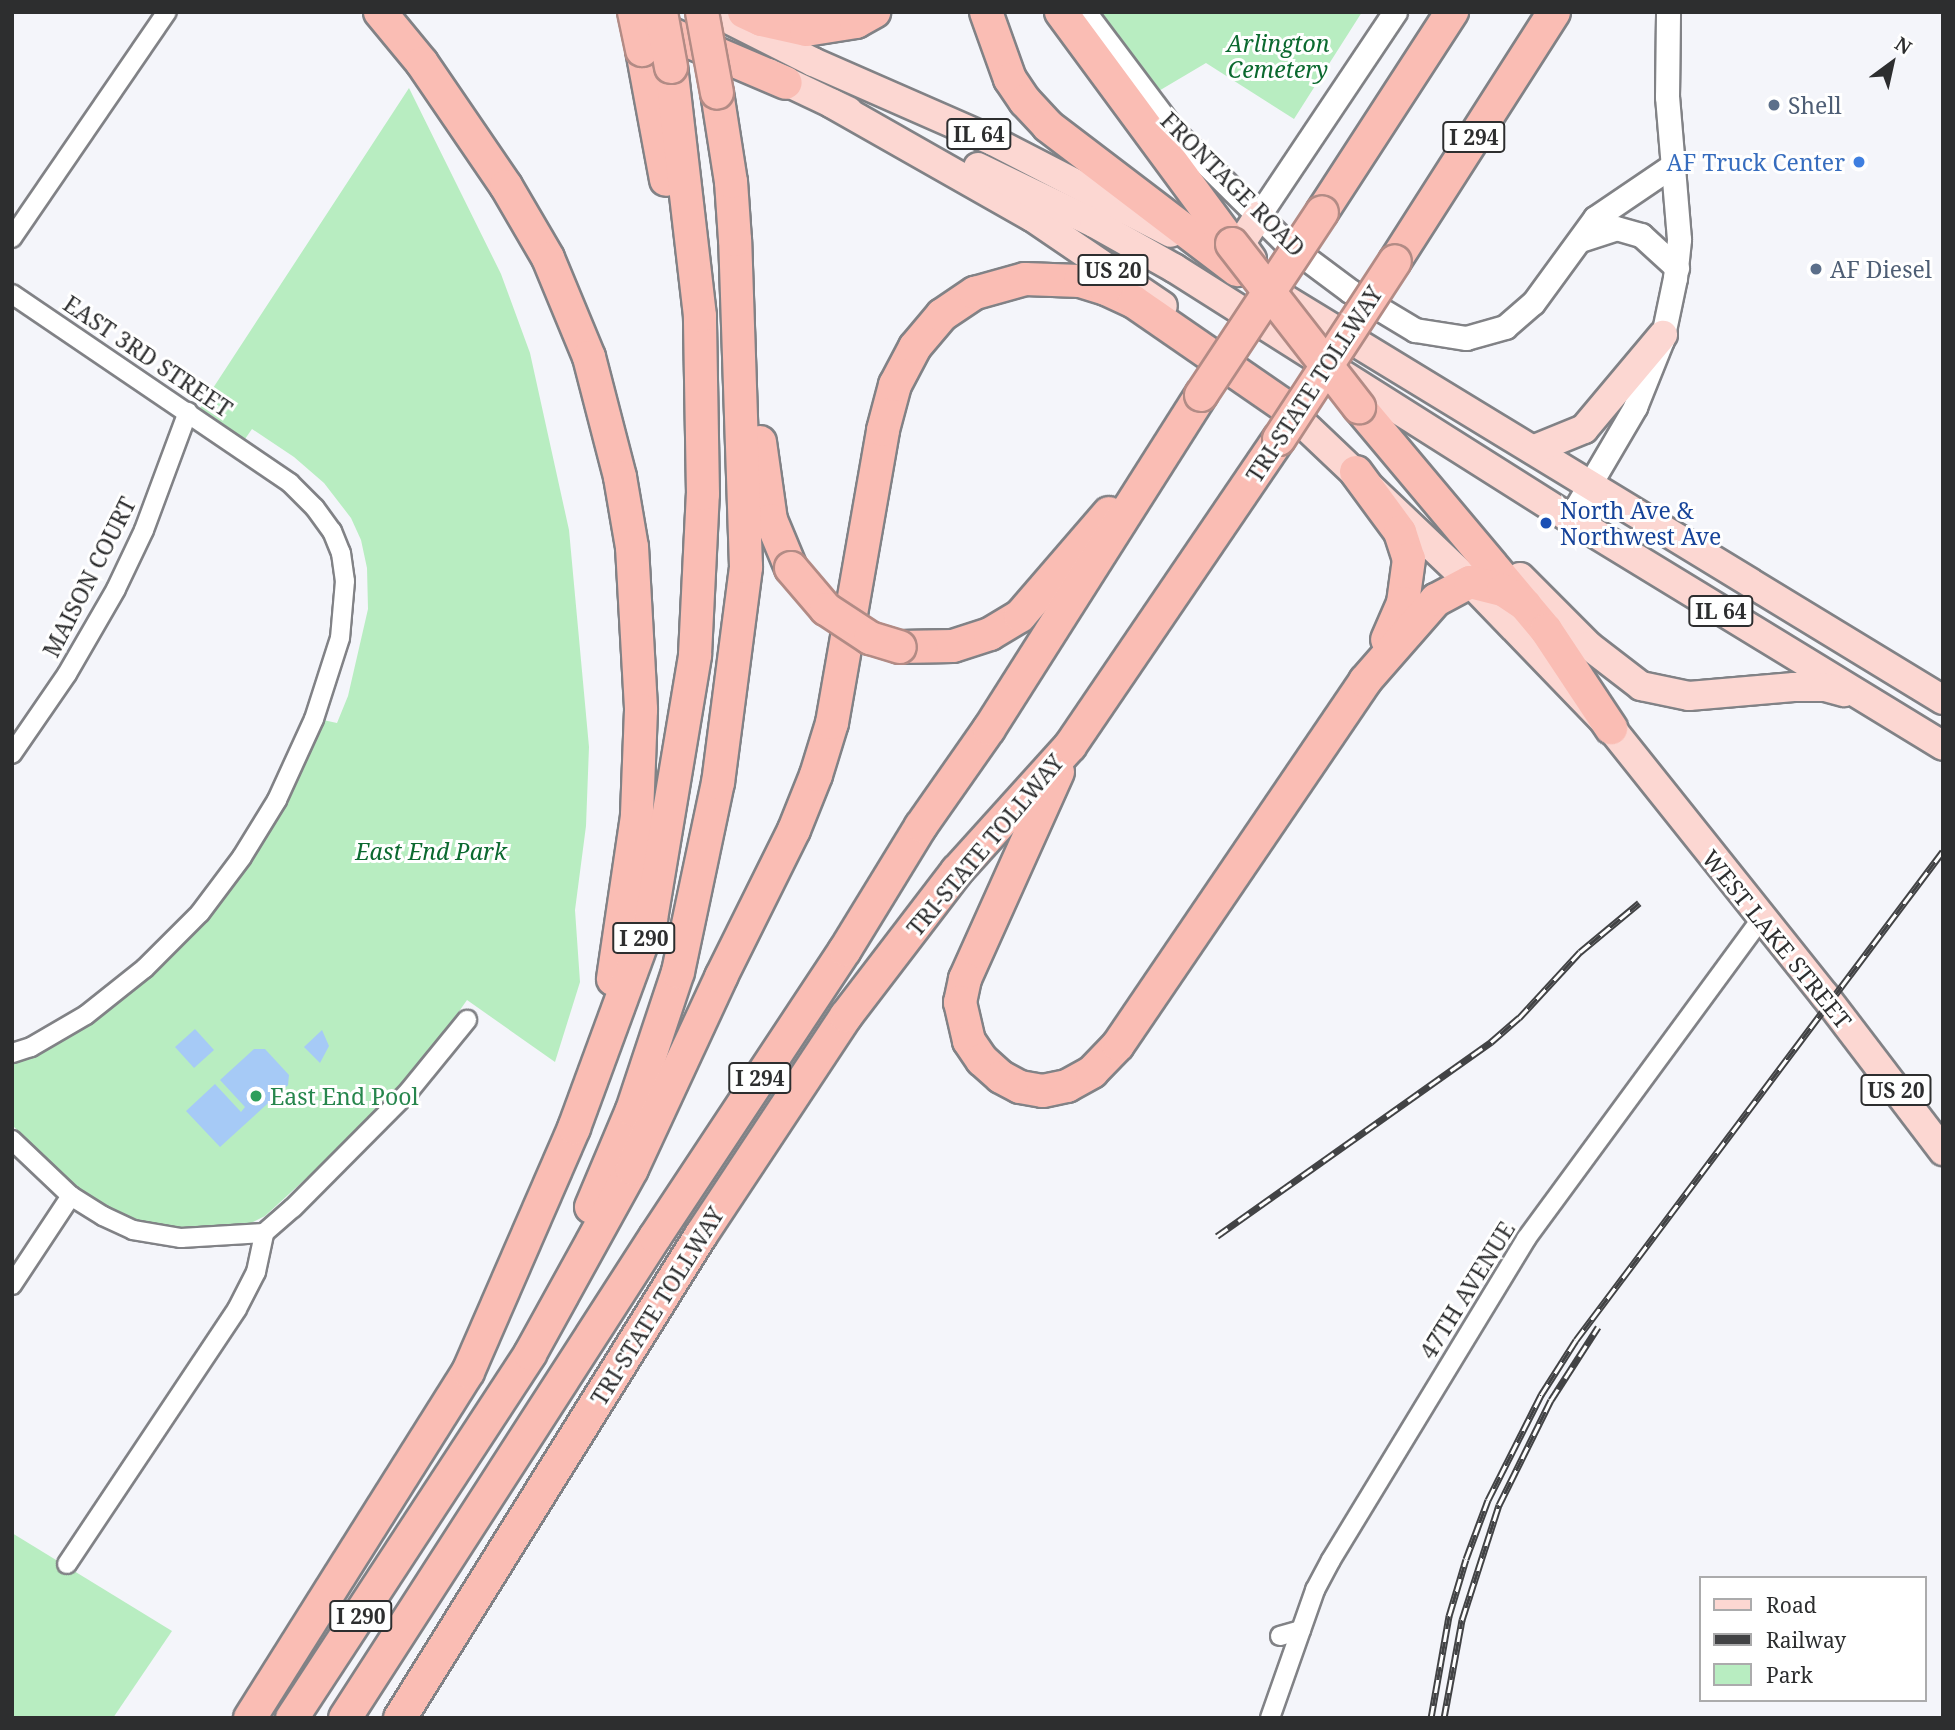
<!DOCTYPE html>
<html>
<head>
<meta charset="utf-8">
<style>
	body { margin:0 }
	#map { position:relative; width:1955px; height:1730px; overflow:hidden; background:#f4f5fa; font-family:"Noto Serif",serif }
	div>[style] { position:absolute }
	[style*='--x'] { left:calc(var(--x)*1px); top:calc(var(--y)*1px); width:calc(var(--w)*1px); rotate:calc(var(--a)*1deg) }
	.green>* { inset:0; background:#b8edc1 }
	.water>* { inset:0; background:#a6caf6 }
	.roads { filter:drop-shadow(2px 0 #818286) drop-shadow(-2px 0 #818286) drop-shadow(0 2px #818286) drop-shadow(0 -2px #818286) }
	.minor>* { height:18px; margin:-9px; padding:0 9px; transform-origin:9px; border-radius:9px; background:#fff }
	.tertiary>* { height:23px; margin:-11.5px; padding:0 11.5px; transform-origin:11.5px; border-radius:11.5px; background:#fff }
	.primary>* { height:28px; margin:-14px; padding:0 14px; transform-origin:14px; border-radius:14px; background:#fcd7d2 }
	.motorway>* { height:32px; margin:-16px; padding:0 16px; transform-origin:16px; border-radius:16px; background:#fabdb4 }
	.rail>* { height:7px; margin-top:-3.5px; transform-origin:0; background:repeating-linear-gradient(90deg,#fff 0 13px,#424345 0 26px); box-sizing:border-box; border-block:2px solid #424345 }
	.bridges { filter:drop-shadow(2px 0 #b28b85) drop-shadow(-2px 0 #b28b85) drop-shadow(0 2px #b28b85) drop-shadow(0 -2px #b28b85) }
	.motorway-bridge>* { height:32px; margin:-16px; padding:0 16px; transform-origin:16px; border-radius:16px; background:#fabdb4 }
	.dots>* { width:19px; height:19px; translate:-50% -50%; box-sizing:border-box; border:4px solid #fff; border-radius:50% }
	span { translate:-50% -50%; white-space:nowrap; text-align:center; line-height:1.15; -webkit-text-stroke:6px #fff; paint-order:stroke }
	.shield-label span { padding:2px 5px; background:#fff; border:2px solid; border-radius:5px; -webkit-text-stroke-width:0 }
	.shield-label { font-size:21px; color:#2d2e2f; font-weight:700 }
	.park-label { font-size:23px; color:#0b692f; font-style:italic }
	.service-label { font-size:23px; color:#4e5e75 }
	.left { translate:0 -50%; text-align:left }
	.shop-label { font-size:23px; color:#366cbe }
	.right { translate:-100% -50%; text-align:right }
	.street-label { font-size:23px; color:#2d2e2f }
	.transit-label { font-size:23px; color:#164399 }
	.leisure-label { font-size:23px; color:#27864d }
	.frame { position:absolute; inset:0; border:14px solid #2d2e2f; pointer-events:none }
	.legend { position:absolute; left:1699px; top:1576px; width:228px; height:126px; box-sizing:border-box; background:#fff; border:2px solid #ababac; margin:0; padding:9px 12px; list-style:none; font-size:21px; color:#2d2e2f }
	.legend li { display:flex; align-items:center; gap:14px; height:35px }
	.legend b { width:35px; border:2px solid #ababac }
	.north { position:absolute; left:1857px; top:28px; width:70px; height:70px; -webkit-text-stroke:5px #fff; paint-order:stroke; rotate:33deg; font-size:19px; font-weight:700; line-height:28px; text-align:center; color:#2d2e2f }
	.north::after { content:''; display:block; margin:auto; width:24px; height:32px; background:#2d2e2f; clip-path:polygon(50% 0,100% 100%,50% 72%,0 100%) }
</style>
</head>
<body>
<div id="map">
	<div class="green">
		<div style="clip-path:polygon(1097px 12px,1362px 12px,1294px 119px,1206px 63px,1157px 92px)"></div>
		<div style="clip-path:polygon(409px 88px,501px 274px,530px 353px,569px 530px,589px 747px,586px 826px,575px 910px,580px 982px,555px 1062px,467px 1000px,420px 1067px,349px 1139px,265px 1216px,249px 1224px,199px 1231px,142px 1226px,112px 1213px,80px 1191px,12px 1125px,12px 1063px,65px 1040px,105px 1013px,176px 953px,208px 919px,266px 839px,296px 784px,323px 720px,337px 723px,348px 696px,368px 609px,367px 568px,361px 540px,351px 518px,324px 483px,294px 457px,252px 429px,245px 439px,200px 408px)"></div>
		<div style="clip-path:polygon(12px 1533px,172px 1631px,113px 1718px,12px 1718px)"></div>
	</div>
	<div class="water">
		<div style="clip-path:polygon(195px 1029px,214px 1050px,194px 1068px,175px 1047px)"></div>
		<div style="clip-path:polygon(322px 1030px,329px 1046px,320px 1063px,304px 1047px)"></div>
		<div style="clip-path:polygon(254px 1049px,265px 1049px,289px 1075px,288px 1085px,220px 1147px,186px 1111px,215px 1084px,241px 1112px,245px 1107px,220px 1080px)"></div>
	</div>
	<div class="roads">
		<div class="minor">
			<div style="--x:12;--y:238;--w:274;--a:-55.6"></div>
			<div style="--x:12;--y:294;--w:336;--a:34.2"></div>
			<div style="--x:290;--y:483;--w:35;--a:45"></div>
			<div style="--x:315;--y:508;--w:29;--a:54"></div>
			<div style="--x:332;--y:531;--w:24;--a:68"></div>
			<div style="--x:341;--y:553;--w:28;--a:82"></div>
			<div style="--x:345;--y:581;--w:57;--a:95"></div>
			<div style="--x:340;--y:638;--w:85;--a:107.8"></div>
			<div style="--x:314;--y:719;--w:89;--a:114.6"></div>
			<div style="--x:277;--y:800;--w:67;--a:121.6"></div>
			<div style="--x:242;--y:857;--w:70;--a:126.9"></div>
			<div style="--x:200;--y:913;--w:78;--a:135"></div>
			<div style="--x:145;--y:968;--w:75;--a:141.5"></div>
			<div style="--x:86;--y:1015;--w:64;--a:149.8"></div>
			<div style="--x:31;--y:1047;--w:20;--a:162"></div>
			<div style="--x:12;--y:754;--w:97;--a:-55.5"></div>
			<div style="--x:67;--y:674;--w:98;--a:-60"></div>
			<div style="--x:116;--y:589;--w:65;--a:-64.6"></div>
			<div style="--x:144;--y:530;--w:126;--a:-69.6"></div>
			<div style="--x:12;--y:1140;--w:81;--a:43.5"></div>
			<div style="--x:71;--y:1196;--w:38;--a:32"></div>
			<div style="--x:103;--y:1216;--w:33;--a:25"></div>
			<div style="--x:133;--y:1230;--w:49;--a:9.5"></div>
			<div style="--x:181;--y:1238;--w:83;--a:-3.4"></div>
			<div style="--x:12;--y:1285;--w:107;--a:-56.5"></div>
			<div style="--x:67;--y:1564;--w:306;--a:-56.3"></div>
			<div style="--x:237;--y:1309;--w:42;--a:-62.8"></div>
			<div style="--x:256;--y:1272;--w:40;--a:-78"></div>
			<div style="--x:264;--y:1233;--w:38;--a:-41"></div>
			<div style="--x:293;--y:1208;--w:165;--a:-45.2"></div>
			<div style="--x:409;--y:1091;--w:92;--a:-50.8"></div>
			<div style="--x:1280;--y:1636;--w:22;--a:-16"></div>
			<div style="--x:1270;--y:1718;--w:136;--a:-70.6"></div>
			<div style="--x:1315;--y:1590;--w:34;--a:-62"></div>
			<div style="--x:1331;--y:1560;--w:376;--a:-58.7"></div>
			<div style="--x:1526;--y:1239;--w:397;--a:-53.7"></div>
		</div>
		<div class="tertiary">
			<div style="--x:1084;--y:12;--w:151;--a:53.1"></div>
			<div style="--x:1175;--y:133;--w:158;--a:44.7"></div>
			<div style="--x:1287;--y:244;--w:79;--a:36.7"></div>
			<div style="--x:1350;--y:291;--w:76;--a:31"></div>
			<div style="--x:1415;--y:330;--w:52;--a:8.9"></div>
			<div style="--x:1466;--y:338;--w:41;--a:-15.8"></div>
			<div style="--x:1505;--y:327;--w:37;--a:-41"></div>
			<div style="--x:1533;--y:303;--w:105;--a:-53.9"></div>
			<div style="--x:1595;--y:218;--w:94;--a:-34.2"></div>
			<div style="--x:1259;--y:215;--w:244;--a:-56.2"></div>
			<div style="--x:1580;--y:240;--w:38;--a:-18"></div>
			<div style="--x:1616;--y:228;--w:26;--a:16"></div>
			<div style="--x:1641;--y:235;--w:49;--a:42.5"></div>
			<div style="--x:1570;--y:518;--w:129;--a:-59.6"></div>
			<div style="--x:1635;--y:407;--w:72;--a:-68.1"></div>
			<div style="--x:1662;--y:340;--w:63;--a:-78.2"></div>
			<div style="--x:1675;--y:278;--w:39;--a:-84"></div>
			<div style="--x:1679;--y:239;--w:143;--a:-94.8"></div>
			<div style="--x:1667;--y:97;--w:85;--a:-89.3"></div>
		</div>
		<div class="primary">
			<div style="--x:714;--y:12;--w:111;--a:26.8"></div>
			<div style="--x:813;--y:62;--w:197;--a:23.7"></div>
			<div style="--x:993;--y:141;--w:200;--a:27.3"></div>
			<div style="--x:768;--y:73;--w:89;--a:25.4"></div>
			<div style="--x:831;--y:103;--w:231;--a:29.6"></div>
			<div style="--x:1032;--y:217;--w:158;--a:34.2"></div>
			<div style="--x:978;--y:167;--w:129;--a:25.8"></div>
			<div style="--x:1094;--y:223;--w:92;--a:29.4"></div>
			<div style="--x:1174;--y:268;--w:468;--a:32.3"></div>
			<div style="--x:1570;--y:518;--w:437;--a:31.4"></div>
			<div style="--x:1252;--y:259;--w:19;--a:-125"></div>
			<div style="--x:1241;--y:243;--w:33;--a:-57"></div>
			<div style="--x:1270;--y:290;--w:788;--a:31.35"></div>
			<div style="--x:1279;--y:401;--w:263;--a:43.5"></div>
			<div style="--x:1470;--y:582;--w:203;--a:46"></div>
			<div style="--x:1611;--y:728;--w:343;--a:51.4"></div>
			<div style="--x:1825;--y:996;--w:195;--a:52.7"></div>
			<div style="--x:1535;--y:449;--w:53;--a:-22.2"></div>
			<div style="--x:1584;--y:429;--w:123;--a:-50"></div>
			<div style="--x:1520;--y:577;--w:98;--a:45"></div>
			<div style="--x:1589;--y:646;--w:66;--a:37.6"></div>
			<div style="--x:1641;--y:686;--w:49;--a:11.8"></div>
			<div style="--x:1689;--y:696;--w:105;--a:-4.9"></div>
			<div style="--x:1794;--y:687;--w:31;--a:0"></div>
			<div style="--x:1825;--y:687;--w:20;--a:15"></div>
		</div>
		<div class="motorway">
			<div style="--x:380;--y:12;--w:66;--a:50.5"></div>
			<div style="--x:422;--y:63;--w:149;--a:55.7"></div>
			<div style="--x:506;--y:186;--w:83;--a:59.7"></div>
			<div style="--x:548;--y:258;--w:107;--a:67.5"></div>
			<div style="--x:589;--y:357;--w:124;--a:75.5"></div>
			<div style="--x:620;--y:477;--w:71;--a:80.3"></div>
			<div style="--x:632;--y:547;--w:163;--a:86.8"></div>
			<div style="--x:641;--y:710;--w:106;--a:92.2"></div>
			<div style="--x:637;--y:816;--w:165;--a:98.4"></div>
			<div style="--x:744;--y:12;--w:19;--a:25"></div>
			<div style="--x:761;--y:20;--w:46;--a:12.5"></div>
			<div style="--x:806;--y:30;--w:51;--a:-9.1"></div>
			<div style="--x:856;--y:22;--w:21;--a:-29"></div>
			<div style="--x:986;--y:12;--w:71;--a:70.3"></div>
			<div style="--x:1010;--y:79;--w:27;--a:56"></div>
			<div style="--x:1025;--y:101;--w:34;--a:47"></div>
			<div style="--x:1048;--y:126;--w:238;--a:37.3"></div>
			<div style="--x:1061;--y:12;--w:288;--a:53.6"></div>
			<div style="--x:643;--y:22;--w:155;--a:23.1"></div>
			<div style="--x:642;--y:50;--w:132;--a:79.5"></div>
			<div style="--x:1322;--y:212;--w:239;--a:-57"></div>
			<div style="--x:1395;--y:261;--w:295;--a:-57.4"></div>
			<div style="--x:1359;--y:407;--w:291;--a:50"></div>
			<div style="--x:1546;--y:630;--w:118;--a:56.4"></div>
			<div style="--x:760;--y:442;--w:79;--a:82"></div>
			<div style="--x:771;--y:520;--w:52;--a:67.4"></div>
			<div style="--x:1356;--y:472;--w:74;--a:53.7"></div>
			<div style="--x:1400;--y:532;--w:28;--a:72"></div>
			<div style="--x:1409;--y:559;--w:44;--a:97.8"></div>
			<div style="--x:1403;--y:603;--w:40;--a:113.4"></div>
			<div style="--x:900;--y:647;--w:53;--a:-1.1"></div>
			<div style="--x:953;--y:646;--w:39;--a:-18"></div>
			<div style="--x:990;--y:634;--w:35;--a:-31"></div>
			<div style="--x:1020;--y:616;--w:136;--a:-49.2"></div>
			<div style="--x:1058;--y:772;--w:227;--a:114.2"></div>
			<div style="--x:965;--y:979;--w:24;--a:102"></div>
			<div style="--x:960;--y:1002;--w:40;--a:77"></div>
			<div style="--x:969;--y:1041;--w:23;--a:56"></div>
			<div style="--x:982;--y:1060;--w:25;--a:42"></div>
			<div style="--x:1001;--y:1077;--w:21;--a:28"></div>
			<div style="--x:1020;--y:1087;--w:23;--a:10"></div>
			<div style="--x:1043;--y:1091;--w:25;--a:-12"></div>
			<div style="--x:1067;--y:1086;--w:29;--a:-29"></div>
			<div style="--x:1092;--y:1072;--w:37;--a:-46"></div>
			<div style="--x:1118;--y:1045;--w:440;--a:-55.8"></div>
			<div style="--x:1365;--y:681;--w:108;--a:-48.8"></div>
			<div style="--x:1436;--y:600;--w:38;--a:-28"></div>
			<div style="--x:1470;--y:582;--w:34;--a:14"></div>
			<div style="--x:1503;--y:590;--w:27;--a:34"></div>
			<div style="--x:591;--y:1207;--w:105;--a:-67.1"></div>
			<div style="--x:632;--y:1110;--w:145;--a:-71.6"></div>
			<div style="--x:678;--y:972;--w:193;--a:-78.1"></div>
			<div style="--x:718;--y:783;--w:218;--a:-82.6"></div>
			<div style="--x:746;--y:567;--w:327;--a:-91.9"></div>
			<div style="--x:735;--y:240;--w:58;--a:-93.9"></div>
			<div style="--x:731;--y:182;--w:90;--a:-98.9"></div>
			<div style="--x:250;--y:1718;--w:409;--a:-57.8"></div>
			<div style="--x:468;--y:1372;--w:266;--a:-66.5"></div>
			<div style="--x:574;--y:1128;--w:223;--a:-69.8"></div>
			<div style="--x:651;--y:919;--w:268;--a:-80.5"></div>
			<div style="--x:695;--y:655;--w:161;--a:-87.2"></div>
			<div style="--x:703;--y:494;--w:178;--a:-91"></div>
			<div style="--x:700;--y:316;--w:251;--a:-96.6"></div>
			<div style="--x:292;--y:1718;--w:435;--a:-56.8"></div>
			<div style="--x:530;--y:1354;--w:211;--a:-61.1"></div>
			<div style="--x:632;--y:1169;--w:212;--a:-65.1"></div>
			<div style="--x:721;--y:977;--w:164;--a:-63.6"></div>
			<div style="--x:794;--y:830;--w:59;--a:-68.2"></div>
			<div style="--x:816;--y:775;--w:54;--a:-72.9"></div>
			<div style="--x:832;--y:723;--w:297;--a:-80.1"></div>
			<div style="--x:883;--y:430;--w:47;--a:-75.1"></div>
			<div style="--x:895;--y:385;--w:43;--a:-62.2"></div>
			<div style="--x:915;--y:347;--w:42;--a:-49.8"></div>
			<div style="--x:942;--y:315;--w:40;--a:-34"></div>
			<div style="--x:975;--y:293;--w:52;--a:-15.6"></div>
			<div style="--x:1025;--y:279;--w:55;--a:2.1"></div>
			<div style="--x:1080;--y:281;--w:27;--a:17"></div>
			<div style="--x:1106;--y:289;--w:31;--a:25"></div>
			<div style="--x:1134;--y:302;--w:188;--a:34.6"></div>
			<div style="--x:345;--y:1718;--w:572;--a:-57.2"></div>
			<div style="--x:655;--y:1237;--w:344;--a:-56.5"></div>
			<div style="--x:845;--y:950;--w:145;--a:-58.5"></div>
			<div style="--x:921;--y:826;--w:118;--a:-55"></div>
			<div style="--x:989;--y:729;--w:396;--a:-57.6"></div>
			<div style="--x:400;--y:1718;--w:569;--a:-58.07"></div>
			<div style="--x:701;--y:1235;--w:263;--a:-56.5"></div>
			<div style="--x:846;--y:1016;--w:183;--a:-52.6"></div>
			<div style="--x:957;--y:871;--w:169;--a:-47.9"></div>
			<div style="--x:1070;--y:746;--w:371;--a:-55.8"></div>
		</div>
	</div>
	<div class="rail">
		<div style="--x:1217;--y:1236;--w:336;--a:-35.3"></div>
		<div style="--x:1491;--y:1042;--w:37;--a:-41"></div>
		<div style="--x:1519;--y:1018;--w:90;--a:-47.3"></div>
		<div style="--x:1580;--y:952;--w:77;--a:-39.7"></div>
		<div style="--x:1431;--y:1718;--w:104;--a:-80"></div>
		<div style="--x:1449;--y:1616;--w:59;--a:-73.4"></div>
		<div style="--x:1466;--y:1559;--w:63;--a:-69.6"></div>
		<div style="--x:1488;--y:1500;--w:118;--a:-63.2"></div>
		<div style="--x:1541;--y:1395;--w:65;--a:-57.5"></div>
		<div style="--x:1576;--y:1340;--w:611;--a:-53.11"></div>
		<div style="--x:1444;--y:1718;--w:100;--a:-79.6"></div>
		<div style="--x:1462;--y:1620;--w:121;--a:-72.2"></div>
		<div style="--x:1499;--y:1505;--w:117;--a:-63.7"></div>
		<div style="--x:1551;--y:1400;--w:87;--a:-57.2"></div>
	</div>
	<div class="bridges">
		<div class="motorway-bridge">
			<div style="--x:634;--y:12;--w:39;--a:78"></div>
			<div style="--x:661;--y:12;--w:56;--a:79.7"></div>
			<div style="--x:702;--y:12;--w:82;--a:79.5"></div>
			<div style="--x:1232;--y:244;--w:207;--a:52.1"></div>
			<div style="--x:1201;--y:395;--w:219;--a:-56.5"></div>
			<div style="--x:1279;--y:439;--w:212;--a:-56.9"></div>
			<div style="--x:791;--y:568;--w:54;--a:49.5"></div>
			<div style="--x:826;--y:609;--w:53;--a:33.4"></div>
			<div style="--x:870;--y:638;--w:31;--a:17"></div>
		</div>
	</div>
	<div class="dots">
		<div style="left:1774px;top:105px;background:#5c6f8a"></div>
		<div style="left:1859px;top:162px;background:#3f7fe0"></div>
		<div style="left:1816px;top:269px;background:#5c6f8a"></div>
		<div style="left:1546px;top:523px;background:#1a4fb4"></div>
		<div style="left:256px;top:1096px;background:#2e9e5b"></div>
	</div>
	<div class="shield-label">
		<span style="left:979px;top:134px">IL 64</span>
		<span style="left:1474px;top:137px">I 294</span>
		<span style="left:1113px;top:270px">US 20</span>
		<span style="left:1721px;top:611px">IL 64</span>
		<span style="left:644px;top:938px">I 290</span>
		<span style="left:760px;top:1078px">I 294</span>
		<span style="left:1896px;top:1090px">US 20</span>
		<span style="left:361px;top:1616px">I 290</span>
	</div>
	<div class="park-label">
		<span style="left:1278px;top:56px">Arlington<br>Cemetery</span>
		<span style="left:431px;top:851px">East End Park</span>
	</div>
	<div class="service-label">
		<span class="left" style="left:1788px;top:105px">Shell</span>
		<span class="left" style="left:1830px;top:269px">AF Diesel</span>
	</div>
	<div class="shop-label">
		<span class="right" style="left:1845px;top:162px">AF Truck Center</span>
	</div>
	<div class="street-label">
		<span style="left:1233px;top:184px;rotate:45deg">FRONTAGE ROAD</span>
		<span style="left:148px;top:356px;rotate:34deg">EAST 3RD STREET</span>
		<span style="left:1314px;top:384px;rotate:-57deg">TRI-STATE TOLLWAY</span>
		<span style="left:89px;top:577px;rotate:-63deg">MAISON COURT</span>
		<span style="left:985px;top:845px;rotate:-50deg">TRI-STATE TOLLWAY</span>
		<span style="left:1777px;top:939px;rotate:51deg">WEST LAKE STREET</span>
		<span style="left:1467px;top:1290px;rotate:-58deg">47TH AVENUE</span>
		<span style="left:657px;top:1306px;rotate:-58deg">TRI-STATE TOLLWAY</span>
	</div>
	<div class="transit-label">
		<span class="left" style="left:1560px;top:523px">North Ave &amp;<br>Northwest Ave</span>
	</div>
	<div class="leisure-label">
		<span class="left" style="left:270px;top:1096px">East End Pool</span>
	</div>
	<div class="frame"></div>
	<ul class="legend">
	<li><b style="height:9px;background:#fcd7d2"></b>Road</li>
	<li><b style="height:9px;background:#424345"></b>Railway</li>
	<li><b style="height:19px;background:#b8edc1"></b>Park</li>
	</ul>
	<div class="north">N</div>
</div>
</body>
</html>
